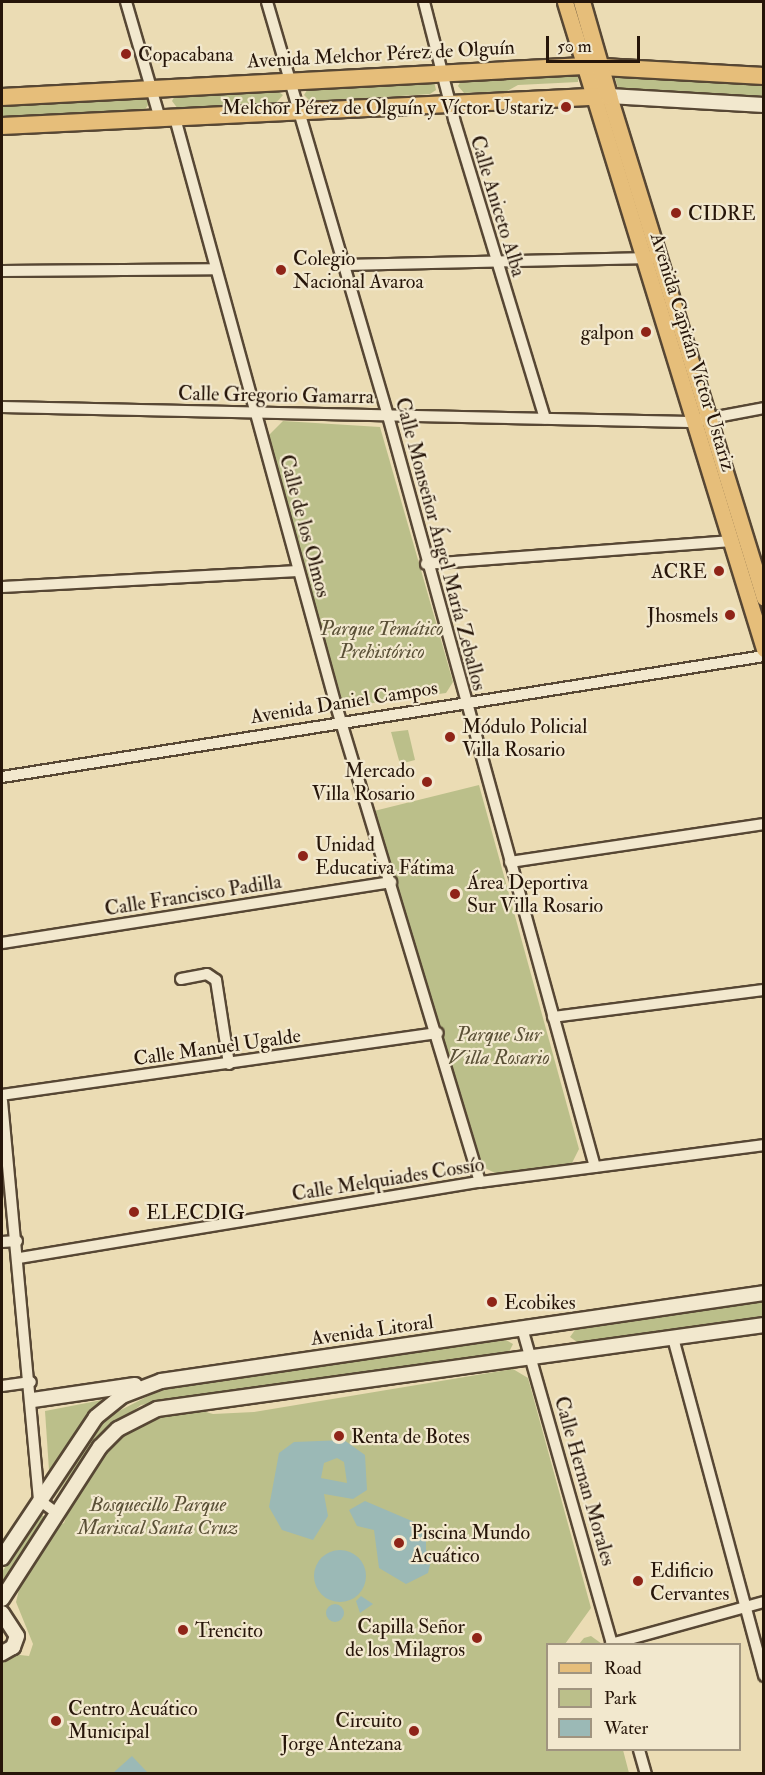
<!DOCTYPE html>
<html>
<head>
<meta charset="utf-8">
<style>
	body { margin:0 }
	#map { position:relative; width:765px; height:1775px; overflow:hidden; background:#ebdcb4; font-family:"IM FELL Double Pica",serif }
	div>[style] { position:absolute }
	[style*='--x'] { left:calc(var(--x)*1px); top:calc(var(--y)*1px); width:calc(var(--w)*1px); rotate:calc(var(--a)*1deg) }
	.green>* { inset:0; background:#bbbf8a }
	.water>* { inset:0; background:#9bb9b6 }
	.round { border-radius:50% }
	.roads { filter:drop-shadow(2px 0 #574734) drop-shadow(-2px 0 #574734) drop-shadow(0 2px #574734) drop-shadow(0 -2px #574734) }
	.minor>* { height:10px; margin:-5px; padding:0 5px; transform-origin:5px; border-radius:5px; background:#f2e8ce }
	.secondary>* { height:14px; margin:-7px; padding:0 7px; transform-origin:7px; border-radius:7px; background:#f2e8ce }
	.primary>* { height:15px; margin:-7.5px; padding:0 7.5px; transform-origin:7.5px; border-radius:7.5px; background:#e6be7a }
	.trunk>* { height:16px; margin:-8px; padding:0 8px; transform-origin:8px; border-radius:8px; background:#e6be7a }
	.dots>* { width:16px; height:16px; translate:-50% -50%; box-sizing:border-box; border:3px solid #f2e8ce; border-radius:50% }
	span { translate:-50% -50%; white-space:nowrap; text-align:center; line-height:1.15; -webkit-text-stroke:4.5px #f2e8ce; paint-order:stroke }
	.poi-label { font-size:20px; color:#261509 }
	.left { translate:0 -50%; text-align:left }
	.right { translate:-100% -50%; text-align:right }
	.street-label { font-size:20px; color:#261509 }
	.park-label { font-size:20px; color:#5a5036; font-style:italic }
	.frame { position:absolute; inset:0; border:3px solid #261509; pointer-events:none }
	.legend { position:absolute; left:546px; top:1643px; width:195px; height:108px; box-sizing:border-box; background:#f2e8ce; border:2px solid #a0947f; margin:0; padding:8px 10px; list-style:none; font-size:18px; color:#261509 }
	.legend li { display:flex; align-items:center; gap:12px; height:30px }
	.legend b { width:30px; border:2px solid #a0947f }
	.scale { position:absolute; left:546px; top:36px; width:94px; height:27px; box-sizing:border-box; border:3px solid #261509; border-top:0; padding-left:8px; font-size:18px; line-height:21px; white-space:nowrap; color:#261509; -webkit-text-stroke:4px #f2e8ce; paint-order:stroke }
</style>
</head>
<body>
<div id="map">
	<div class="green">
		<div style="clip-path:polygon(578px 74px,578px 82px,518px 85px,507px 91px,464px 93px,458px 86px,462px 79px)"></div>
		<div style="clip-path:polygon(614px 74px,763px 83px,763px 96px,618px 88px)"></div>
		<div style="clip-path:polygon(434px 81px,436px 90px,430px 94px,311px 102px,304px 95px,309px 87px)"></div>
		<div style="clip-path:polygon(276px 90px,283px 95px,276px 103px,178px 109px,172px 101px,176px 94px)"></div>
		<div style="clip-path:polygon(143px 97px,150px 102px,144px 111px,2px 119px,2px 105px)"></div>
		<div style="clip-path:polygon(283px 421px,380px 427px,453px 682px,446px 693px,344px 707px,271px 449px,269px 435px)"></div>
		<div style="clip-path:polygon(408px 730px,415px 760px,400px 764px,391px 732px)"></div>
		<div style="clip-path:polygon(479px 785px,579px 1149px,572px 1163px,495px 1173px,483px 1167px,374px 811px)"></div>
		<div style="clip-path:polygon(763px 1302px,763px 1316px,577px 1342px,570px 1337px,575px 1330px)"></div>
		<div style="clip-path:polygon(506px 1340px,513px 1344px,509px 1352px,141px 1405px,100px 1434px,54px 1498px,50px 1495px,109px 1416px,162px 1389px)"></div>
		<div style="clip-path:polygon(513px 1369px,528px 1378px,591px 1608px,565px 1644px,548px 1644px,548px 1750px,623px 1750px,629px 1773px,2px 1774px,2px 1653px,29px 1656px,33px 1644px,16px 1602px,26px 1561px,45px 1532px,64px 1523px,77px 1487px,117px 1436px,139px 1421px,185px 1406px,213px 1414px,254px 1412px)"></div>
		<div style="clip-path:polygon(102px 1400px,102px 1404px,49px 1470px,45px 1411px)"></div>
		<div style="clip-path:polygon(40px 1514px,45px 1517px,2px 1583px,2px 1572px)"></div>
		<div style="clip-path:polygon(591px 1636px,602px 1644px,579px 1644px,584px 1638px)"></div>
	</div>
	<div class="water">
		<div style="clip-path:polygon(evenodd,344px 1440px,365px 1455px,367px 1490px,353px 1499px,324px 1494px,328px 1516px,313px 1540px,282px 1530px,269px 1507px,279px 1453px,294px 1442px,344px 1440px,337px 1458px,344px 1462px,347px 1483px,321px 1478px,324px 1463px,337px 1458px)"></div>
		<div style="clip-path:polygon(365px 1501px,426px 1527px,426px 1550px,432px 1557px,428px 1573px,406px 1584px,379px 1568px,374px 1530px,357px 1526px,349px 1510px)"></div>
		<div class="round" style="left:314px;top:1550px;width:52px;height:52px"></div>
		<div style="clip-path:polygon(361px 1596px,373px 1604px,360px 1613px,356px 1601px)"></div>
		<div class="round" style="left:326px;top:1604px;width:18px;height:18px"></div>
		<div style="clip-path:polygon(132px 1756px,148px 1773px,113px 1773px)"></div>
	</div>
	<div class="roads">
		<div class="minor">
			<div style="--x:126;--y:2;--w:122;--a:73.8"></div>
			<div style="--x:267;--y:2;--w:431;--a:73.7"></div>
			<div style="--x:388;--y:416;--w:779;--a:74.59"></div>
			<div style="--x:424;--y:2;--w:121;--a:75.6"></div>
			<div style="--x:454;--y:119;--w:313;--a:73.1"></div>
			<div style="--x:175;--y:118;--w:606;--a:74.68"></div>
			<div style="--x:335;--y:702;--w:501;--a:73.19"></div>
			<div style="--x:344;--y:265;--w:307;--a:-1.3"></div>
			<div style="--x:2;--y:271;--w:213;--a:-0.5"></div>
			<div style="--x:2;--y:407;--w:688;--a:1.25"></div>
			<div style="--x:690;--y:422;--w:75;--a:-10.7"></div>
			<div style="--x:426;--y:564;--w:305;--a:-4.3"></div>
			<div style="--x:2;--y:587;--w:296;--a:-3.1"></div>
			<div style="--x:2;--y:777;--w:772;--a:-9.02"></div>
			<div style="--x:510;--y:862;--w:257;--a:-8.5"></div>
			<div style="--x:2;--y:943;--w:394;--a:-8.9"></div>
			<div style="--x:181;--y:979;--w:26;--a:-11"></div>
			<div style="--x:207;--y:974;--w:11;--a:34"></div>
			<div style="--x:216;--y:980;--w:85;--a:81.2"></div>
			<div style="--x:553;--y:1017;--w:213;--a:-7.3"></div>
			<div style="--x:2;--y:1095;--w:440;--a:-8.1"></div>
			<div style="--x:2;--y:1101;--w:401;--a:84.7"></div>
			<div style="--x:39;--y:1500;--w:22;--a:36"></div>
			<div style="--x:2;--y:1242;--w:15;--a:-4"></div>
			<div style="--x:19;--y:1258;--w:467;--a:-9.4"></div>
			<div style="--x:480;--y:1182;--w:286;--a:-7.4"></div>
			<div style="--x:522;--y:1328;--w:329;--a:74.1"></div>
			<div style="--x:673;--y:1338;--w:350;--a:74.9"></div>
			<div style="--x:2;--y:1386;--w:29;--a:-8"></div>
			<div style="--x:611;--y:1644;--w:159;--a:-15.4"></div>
			<div style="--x:639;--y:1750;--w:25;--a:74"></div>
		</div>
		<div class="secondary">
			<div style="--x:609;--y:96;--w:155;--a:3.3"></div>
			<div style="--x:33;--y:1400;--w:103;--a:-8.4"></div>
			<div style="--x:2;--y:1558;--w:169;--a:-56.3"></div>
			<div style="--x:96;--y:1417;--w:33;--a:-39"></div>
			<div style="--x:122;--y:1396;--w:42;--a:-21"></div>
			<div style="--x:161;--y:1381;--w:609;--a:-8.3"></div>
			<div style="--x:2;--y:1599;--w:181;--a:-57.2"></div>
			<div style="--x:100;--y:1447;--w:25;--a:-45"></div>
			<div style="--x:118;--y:1429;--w:44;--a:-27.1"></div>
			<div style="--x:157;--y:1409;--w:613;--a:-7.88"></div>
			<div style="--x:2;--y:1613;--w:27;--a:57"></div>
			<div style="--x:17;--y:1636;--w:12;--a:110"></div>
			<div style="--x:13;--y:1647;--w:13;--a:151"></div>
		</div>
		<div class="primary">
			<div style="--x:565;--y:2;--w:677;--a:72.9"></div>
			<div style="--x:609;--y:96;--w:525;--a:72.84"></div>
		</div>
		<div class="trunk">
			<div style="--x:2;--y:97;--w:583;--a:-3.05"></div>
			<div style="--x:584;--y:66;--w:180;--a:3.2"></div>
			<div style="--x:2;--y:126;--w:608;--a:-2.83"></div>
			<div style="--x:609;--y:96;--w:98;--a:-106"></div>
		</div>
	</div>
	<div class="dots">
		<div style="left:126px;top:54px;background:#8f2418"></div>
		<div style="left:566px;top:107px;background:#8f2418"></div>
		<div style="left:676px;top:213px;background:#8f2418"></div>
		<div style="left:281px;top:270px;background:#8f2418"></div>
		<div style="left:646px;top:332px;background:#8f2418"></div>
		<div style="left:719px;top:571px;background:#8f2418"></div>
		<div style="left:730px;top:615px;background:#8f2418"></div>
		<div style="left:450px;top:737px;background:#8f2418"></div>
		<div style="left:427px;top:782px;background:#8f2418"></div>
		<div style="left:303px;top:856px;background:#8f2418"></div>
		<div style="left:455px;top:894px;background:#8f2418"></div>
		<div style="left:134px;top:1212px;background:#8f2418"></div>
		<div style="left:492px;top:1302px;background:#8f2418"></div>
		<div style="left:339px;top:1436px;background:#8f2418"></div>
		<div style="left:399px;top:1543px;background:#8f2418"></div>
		<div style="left:638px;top:1581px;background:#8f2418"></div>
		<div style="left:183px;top:1630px;background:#8f2418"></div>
		<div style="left:477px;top:1638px;background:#8f2418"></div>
		<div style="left:56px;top:1721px;background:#8f2418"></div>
		<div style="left:414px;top:1731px;background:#8f2418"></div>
	</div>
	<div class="poi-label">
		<span class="left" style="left:138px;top:54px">Copacabana</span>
		<span class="right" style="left:554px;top:107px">Melchor Pérez de Olguín y Víctor Ustariz</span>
		<span class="left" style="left:688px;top:213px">CIDRE</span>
		<span class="left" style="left:293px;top:270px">Colegio<br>Nacional Avaroa</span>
		<span class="right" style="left:634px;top:332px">galpon</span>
		<span class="right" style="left:707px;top:571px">ACRE</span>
		<span class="right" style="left:718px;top:615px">Jhosmels</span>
		<span class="left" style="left:462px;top:738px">Módulo Policial<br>Villa Rosario</span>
		<span class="right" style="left:415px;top:782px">Mercado<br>Villa Rosario</span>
		<span class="left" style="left:315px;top:856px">Unidad<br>Educativa Fátima</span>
		<span class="left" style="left:467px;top:894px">Área Deportiva<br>Sur Villa Rosario</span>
		<span class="left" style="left:146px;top:1212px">ELECDIG</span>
		<span class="left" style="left:504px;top:1302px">Ecobikes</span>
		<span class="left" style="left:351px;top:1436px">Renta de Botes</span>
		<span class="left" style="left:411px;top:1544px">Piscina Mundo<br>Acuático</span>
		<span class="left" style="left:650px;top:1582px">Edificio<br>Cervantes</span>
		<span class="right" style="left:465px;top:1638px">Capilla Señor<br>de los Milagros</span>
		<span class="left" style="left:195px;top:1630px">Trencito</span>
		<span class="left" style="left:68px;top:1720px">Centro Acuático<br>Municipal</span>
		<span class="right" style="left:402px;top:1732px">Circuito<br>Jorge Antezana</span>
	</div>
	<div class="street-label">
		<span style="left:381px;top:54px;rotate:-3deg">Avenida Melchor Pérez de Olguín</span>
		<span style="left:498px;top:206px;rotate:73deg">Calle Aniceto Alba</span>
		<span style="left:693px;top:352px;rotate:73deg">Avenida Capitán Víctor Ustariz</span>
		<span style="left:276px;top:395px;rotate:1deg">Calle Gregorio Gamarra</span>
		<span style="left:305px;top:526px;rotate:75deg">Calle de los Olmos</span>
		<span style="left:441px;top:544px;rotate:75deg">Calle Monseñor Ángel María Zeballos</span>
		<span style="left:344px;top:702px;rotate:-9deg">Avenida Daniel Campos</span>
		<span style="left:193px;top:895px;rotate:-9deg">Calle Francisco Padilla</span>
		<span style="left:217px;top:1047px;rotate:-8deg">Calle Manuel Ugalde</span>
		<span style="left:388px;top:1179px;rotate:-9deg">Calle Melquiades Cossío</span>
		<span style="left:372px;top:1330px;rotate:-8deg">Avenida Litoral</span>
		<span style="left:585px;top:1481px;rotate:74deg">Calle Hernan Morales</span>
	</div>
	<div class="park-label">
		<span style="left:382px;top:640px">Parque Temático<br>Prehistórico</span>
		<span style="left:499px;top:1046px">Parque Sur<br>Villa Rosario</span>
		<span style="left:158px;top:1516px">Bosquecillo Parque<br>Mariscal Santa Cruz</span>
	</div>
	<div class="frame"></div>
	<ul class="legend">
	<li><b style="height:8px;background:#e6be7a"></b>Road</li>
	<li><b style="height:16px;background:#bbbf8a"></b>Park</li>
	<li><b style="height:16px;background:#9bb9b6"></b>Water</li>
	</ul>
	<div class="scale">50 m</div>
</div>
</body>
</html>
